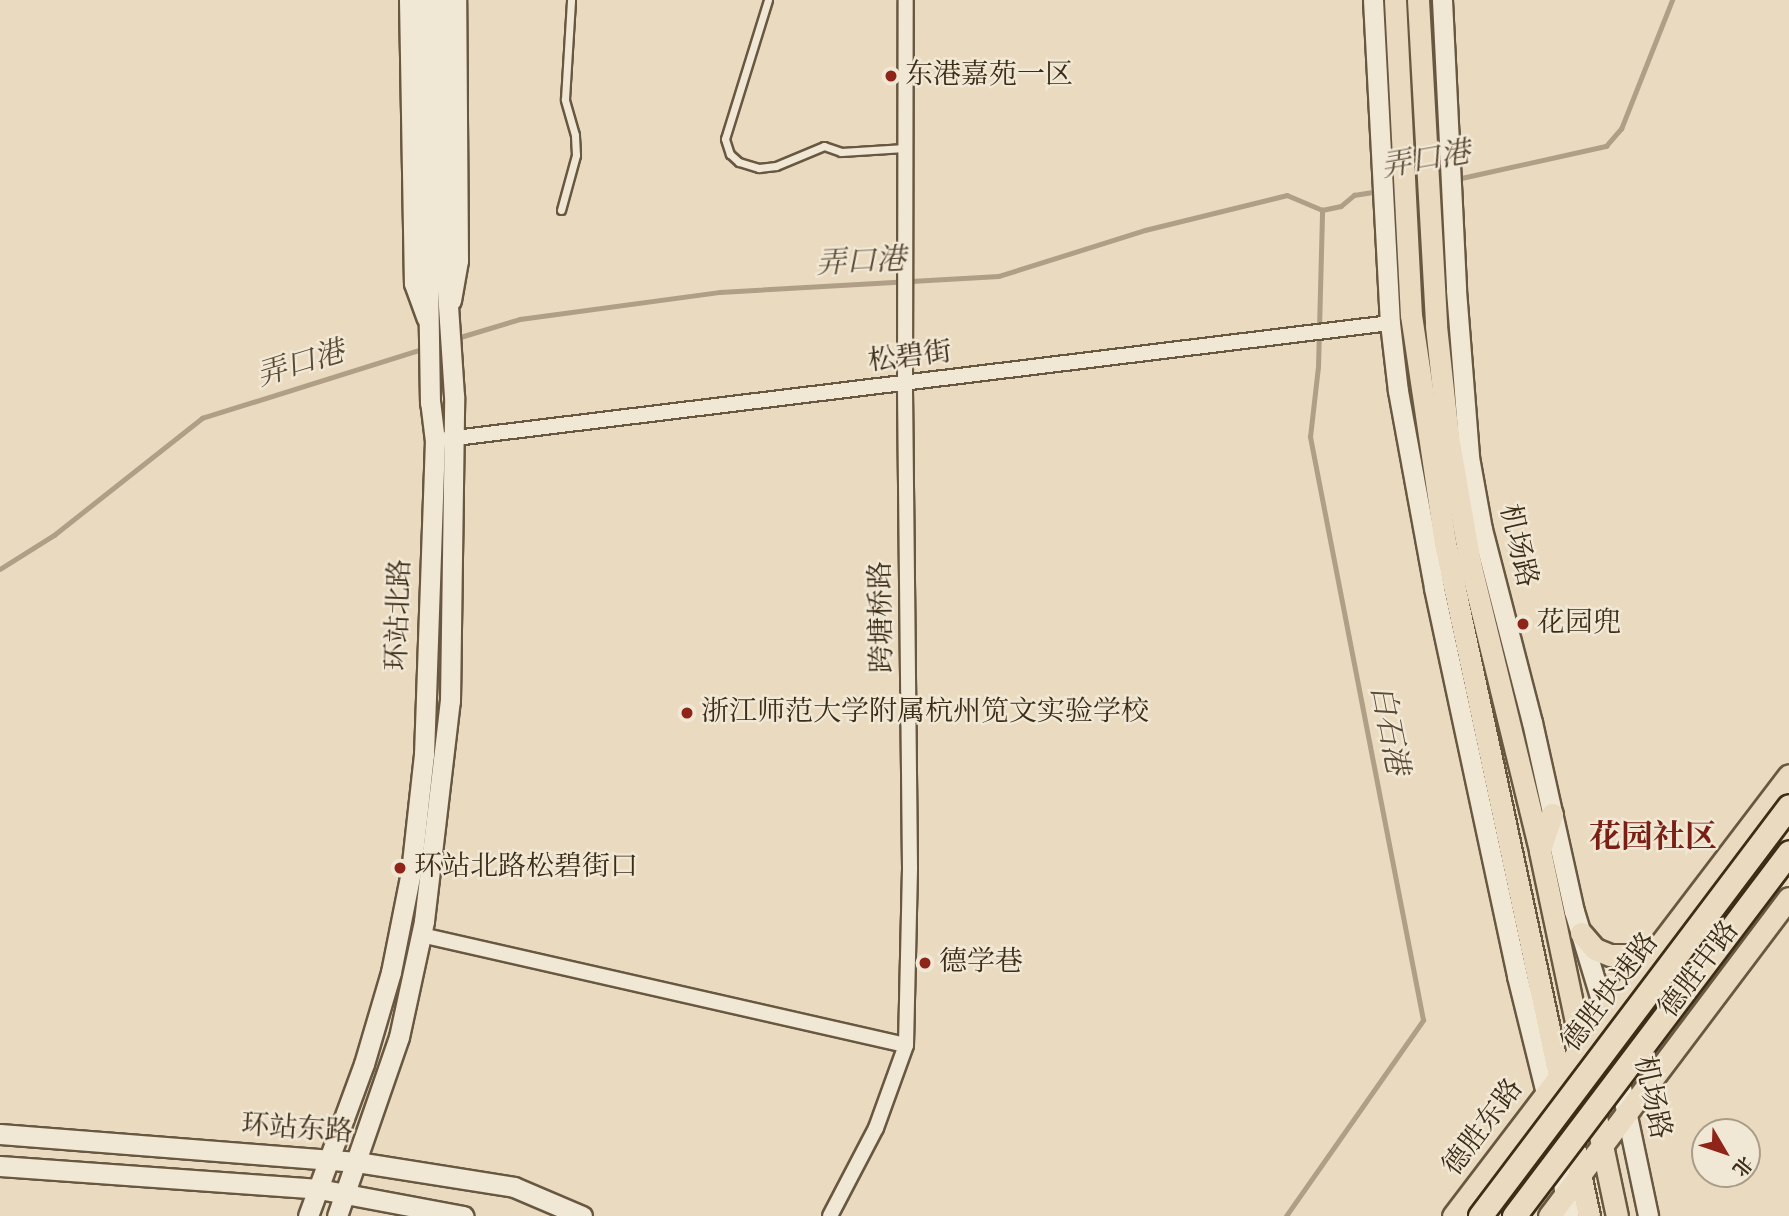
<!DOCTYPE html>
<html>
<head>
<meta charset="utf-8">
<style>
	body { margin:0 }
	#map { position:relative; width:1789px; height:1216px; overflow:hidden; background:#eadabf; font-family:"Old Standard TT","Noto Serif SC",serif }
	div>[style] { position:absolute }
	[style*='--x'] { left:calc(var(--x)*1px); top:calc(var(--y)*1px); width:calc(var(--w)*1px); rotate:calc(var(--a)*1deg) }
	.stream>* { height:4.5px; margin:-2.25px; padding:0 2.25px; transform-origin:2.25px; border-radius:2.25px; background:#af9f86 }
	.roads { filter:drop-shadow(2px 0 #685841) drop-shadow(-2px 0 #685841) drop-shadow(0 2px #685841) drop-shadow(0 -2px #685841) }
	.service>* { height:7px; margin:-3.5px; padding:0 3.5px; transform-origin:3.5px; border-radius:3.5px; background:#f1e7d5 }
	.minor>* { height:14px; margin:-7px; padding:0 7px; transform-origin:7px; border-radius:7px; background:#f1e7d5 }
	.tertiary>* { height:18px; margin:-9px; padding:0 9px; transform-origin:9px; border-radius:9px; background:#f1e7d5 }
	.secondary>* { height:19px; margin:-9.5px; padding:0 9.5px; transform-origin:9.5px; border-radius:9.5px; background:#f1e7d5 }
	.primary>* { height:21px; margin:-10.5px; padding:0 10.5px; transform-origin:10.5px; border-radius:10.5px; background:#eadabf }
	.bridges { filter:drop-shadow(2px 0 #3c2d17) drop-shadow(-2px 0 #3c2d17) drop-shadow(0 2px #3c2d17) drop-shadow(0 -2px #3c2d17) }
	.trunk-bridge>* { height:23px; margin:-11.5px; padding:0 11.5px; transform-origin:11.5px; border-radius:11.5px; background:#eadabf }
	.dots>* { width:19px; height:19px; translate:-50% -50%; box-sizing:border-box; border:4px solid #f1e7d5; border-radius:50% }
	span { translate:-50% -50%; white-space:nowrap; text-align:center; line-height:1.15; -webkit-text-stroke:5px #f1e7d5; paint-order:stroke }
	.poi-label { font-size:28px; color:#3c2d17 }
	.left { translate:0 -50%; text-align:left }
	.street-label { font-size:28px; color:#3c2d17 }
	.water-label { font-size:30px; color:#594a33; font-style:italic }
	.quarter-label { font-size:32px; color:#7a1f14; font-weight:700 }
	.north { position:absolute; left:1691px; top:1118px; width:70px; height:70px; box-sizing:border-box; background:#f1e7d5; border:2px solid #a99d89; border-radius:50%; rotate:129deg; font-size:19px; font-weight:700; line-height:28px; text-align:center; color:#3c2d17 }
	.north::after { content:''; display:block; margin:auto; width:24px; height:32px; background:#8f2418; clip-path:polygon(50% 0,100% 100%,50% 72%,0 100%) }
</style>
</head>
<body>
<div id="map">
	<div class="stream">
		<div style="--x:1457;--y:179;--w:153;--a:-12.5"></div>
		<div style="--x:1606;--y:146;--w:23;--a:-49"></div>
		<div style="--x:1621;--y:129;--w:139;--a:-68.4"></div>
		<div style="--x:457;--y:338;--w:66;--a:-16.8"></div>
		<div style="--x:520;--y:319;--w:202;--a:-7.7"></div>
		<div style="--x:720;--y:292;--w:279;--a:-3.3"></div>
		<div style="--x:999;--y:276;--w:153;--a:-17.5"></div>
		<div style="--x:1145;--y:230;--w:146;--a:-13.8"></div>
		<div style="--x:1287;--y:195;--w:38;--a:23"></div>
		<div style="--x:1322;--y:210;--w:19;--a:-12"></div>
		<div style="--x:1341;--y:206;--w:17;--a:-40"></div>
		<div style="--x:1354;--y:195;--w:25;--a:-9"></div>
		<div style="--x:0;--y:569;--w:64;--a:-32.2"></div>
		<div style="--x:54;--y:535;--w:189;--a:-38.3"></div>
		<div style="--x:202;--y:418;--w:234;--a:-17.4"></div>
		<div style="--x:1286;--y:1216;--w:239;--a:-55"></div>
		<div style="--x:1423;--y:1020;--w:594;--a:-100.97"></div>
		<div style="--x:1310;--y:437;--w:70;--a:-83.5"></div>
		<div style="--x:1318;--y:367;--w:157;--a:-88.5"></div>
	</div>
	<div class="roads">
		<div class="service">
			<div style="--x:768;--y:0;--w:145;--a:107.2"></div>
			<div style="--x:725;--y:139;--w:16;--a:72"></div>
			<div style="--x:730;--y:154;--w:12;--a:42"></div>
			<div style="--x:739;--y:162;--w:21;--a:17"></div>
			<div style="--x:759;--y:168;--w:17;--a:-7"></div>
			<div style="--x:776;--y:166;--w:52;--a:-22.6"></div>
			<div style="--x:824;--y:146;--w:18;--a:19"></div>
			<div style="--x:841;--y:152;--w:64;--a:-3.6"></div>
			<div style="--x:561;--y:210;--w:57;--a:-74.7"></div>
			<div style="--x:576;--y:155;--w:20;--a:-93"></div>
			<div style="--x:575;--y:135;--w:37;--a:-106"></div>
			<div style="--x:565;--y:99;--w:99;--a:-86.5"></div>
		</div>
		<div class="minor">
			<div style="--x:447;--y:439;--w:950;--a:-7.01"></div>
			<div style="--x:421;--y:935;--w:497;--a:12.8"></div>
			<div style="--x:830;--y:1216;--w:99;--a:-62.4"></div>
			<div style="--x:876;--y:1128;--w:88;--a:-70.1"></div>
			<div style="--x:906;--y:1045;--w:178;--a:-88.7"></div>
			<div style="--x:910;--y:867;--w:484;--a:-90.6"></div>
			<div style="--x:905;--y:383;--w:383;--a:-89.9"></div>
		</div>
		<div class="tertiary">
			<div style="--x:409;--y:0;--w:284;--a:89"></div>
			<div style="--x:414;--y:284;--w:37;--a:70"></div>
			<div style="--x:452;--y:301;--w:41;--a:-80.1"></div>
			<div style="--x:459;--y:261;--w:261;--a:-90.4"></div>
		</div>
		<div class="secondary">
			<div style="--x:1373;--y:0;--w:323;--a:87"></div>
			<div style="--x:1390;--y:323;--w:68;--a:83.3"></div>
			<div style="--x:1398;--y:391;--w:200;--a:79.6"></div>
			<div style="--x:1434;--y:588;--w:397;--a:77.9"></div>
			<div style="--x:1517;--y:976;--w:121;--a:76.1"></div>
			<div style="--x:1546;--y:1093;--w:125;--a:79.4"></div>
			<div style="--x:1442;--y:0;--w:290;--a:87.2"></div>
			<div style="--x:1456;--y:290;--w:168;--a:85.5"></div>
			<div style="--x:1469;--y:457;--w:73;--a:79.8"></div>
			<div style="--x:1482;--y:529;--w:199;--a:75.5"></div>
			<div style="--x:1532;--y:722;--w:194;--a:77.5"></div>
			<div style="--x:1574;--y:911;--w:110;--a:73.1"></div>
			<div style="--x:1606;--y:1016;--w:204;--a:78.1"></div>
			<div style="--x:0;--y:1134;--w:358;--a:4.5"></div>
			<div style="--x:357;--y:1162;--w:159;--a:9"></div>
			<div style="--x:514;--y:1187;--w:74;--a:23.1"></div>
			<div style="--x:0;--y:1166;--w:320;--a:4.1"></div>
			<div style="--x:319;--y:1189;--w:147;--a:10.6"></div>
			<div style="--x:308;--y:1216;--w:162;--a:-69.8"></div>
			<div style="--x:364;--y:1064;--w:96;--a:-73.6"></div>
			<div style="--x:391;--y:972;--w:102;--a:-78.7"></div>
			<div style="--x:411;--y:872;--w:118;--a:-83.7"></div>
			<div style="--x:424;--y:755;--w:314;--a:-88"></div>
			<div style="--x:435;--y:441;--w:38;--a:-97"></div>
			<div style="--x:430;--y:403;--w:403;--a:-90.9"></div>
			<div style="--x:337;--y:1216;--w:189;--a:-70.9"></div>
			<div style="--x:399;--y:1037;--w:119;--a:-77.8"></div>
			<div style="--x:424;--y:921;--w:222;--a:-83.3"></div>
			<div style="--x:450;--y:701;--w:305;--a:-89.2"></div>
			<div style="--x:454;--y:396;--w:167;--a:-93.8"></div>
			<div style="--x:443;--y:229;--w:229;--a:-90.8"></div>
		</div>
		<div class="primary">
			<div style="--x:1395;--y:0;--w:315;--a:87.1"></div>
			<div style="--x:1411;--y:315;--w:231;--a:81.5"></div>
			<div style="--x:1445;--y:543;--w:688;--a:77.92"></div>
			<div style="--x:1418;--y:0;--w:326;--a:86.8"></div>
			<div style="--x:1436;--y:326;--w:112;--a:83.8"></div>
			<div style="--x:1448;--y:437;--w:128;--a:80.1"></div>
			<div style="--x:1470;--y:563;--w:296;--a:76.3"></div>
			<div style="--x:1540;--y:851;--w:373;--a:78.1"></div>
			<div style="--x:1540;--y:849;--w:37;--a:-71"></div>
			<div style="--x:1581;--y:933;--w:21;--a:49"></div>
			<div style="--x:1595;--y:949;--w:16;--a:22"></div>
			<div style="--x:1610;--y:955;--w:33;--a:0"></div>
			<div style="--x:1643;--y:955;--w:15;--a:-37"></div>
			<div style="--x:1453;--y:1216;--w:554;--a:-52.7"></div>
			<div style="--x:1549;--y:1216;--w:398;--a:-53"></div>
		</div>
	</div>
	<div class="bridges">
		<div class="trunk-bridge">
			<div style="--x:1480;--y:1216;--w:513;--a:-53"></div>
			<div style="--x:1514;--y:1216;--w:456;--a:-52.9"></div>
		</div>
	</div>
	<div class="dots">
		<div style="left:891px;top:76px;background:#8f2418"></div>
		<div style="left:1523px;top:624px;background:#8f2418"></div>
		<div style="left:687px;top:713px;background:#8f2418"></div>
		<div style="left:400px;top:868px;background:#8f2418"></div>
		<div style="left:925px;top:963px;background:#8f2418"></div>
	</div>
	<div class="poi-label">
		<span class="left" style="left:905px;top:76px">东港嘉苑一区</span>
		<span class="left" style="left:1537px;top:624px">花园兜</span>
		<span class="left" style="left:701px;top:713px">浙江师范大学附属杭州笕文实验学校</span>
		<span class="left" style="left:414px;top:868px">环站北路松碧街口</span>
		<span class="left" style="left:939px;top:963px">德学巷</span>
	</div>
	<div class="street-label">
		<span style="left:910px;top:358px;rotate:-7deg">松碧街</span>
		<span style="left:1517px;top:546px;rotate:77deg">机场路</span>
		<span style="left:400px;top:615px;rotate:-88deg">环站北路</span>
		<span style="left:883px;top:617px;rotate:-91deg">跨塘桥路</span>
		<span style="left:1700px;top:970px;rotate:-53deg">德胜中路</span>
		<span style="left:1611px;top:993px;rotate:-53deg">德胜快速路</span>
		<span style="left:1651px;top:1098px;rotate:78deg">机场路</span>
		<span style="left:1484px;top:1128px;rotate:-53deg">德胜东路</span>
		<span style="left:297px;top:1130px;rotate:4deg">环站东路</span>
	</div>
	<div class="water-label">
		<span style="left:1426px;top:161px;rotate:-10deg">弄口港</span>
		<span style="left:861px;top:263px;rotate:-3deg">弄口港</span>
		<span style="left:301px;top:365px;rotate:-17deg">弄口港</span>
		<span style="left:1388px;top:730px;rotate:79deg">白石港</span>
	</div>
	<div class="quarter-label">
		<span style="left:1653px;top:839px">花园社区</span>
	</div>
	<div class="north">北</div>
</div>
</body>
</html>
